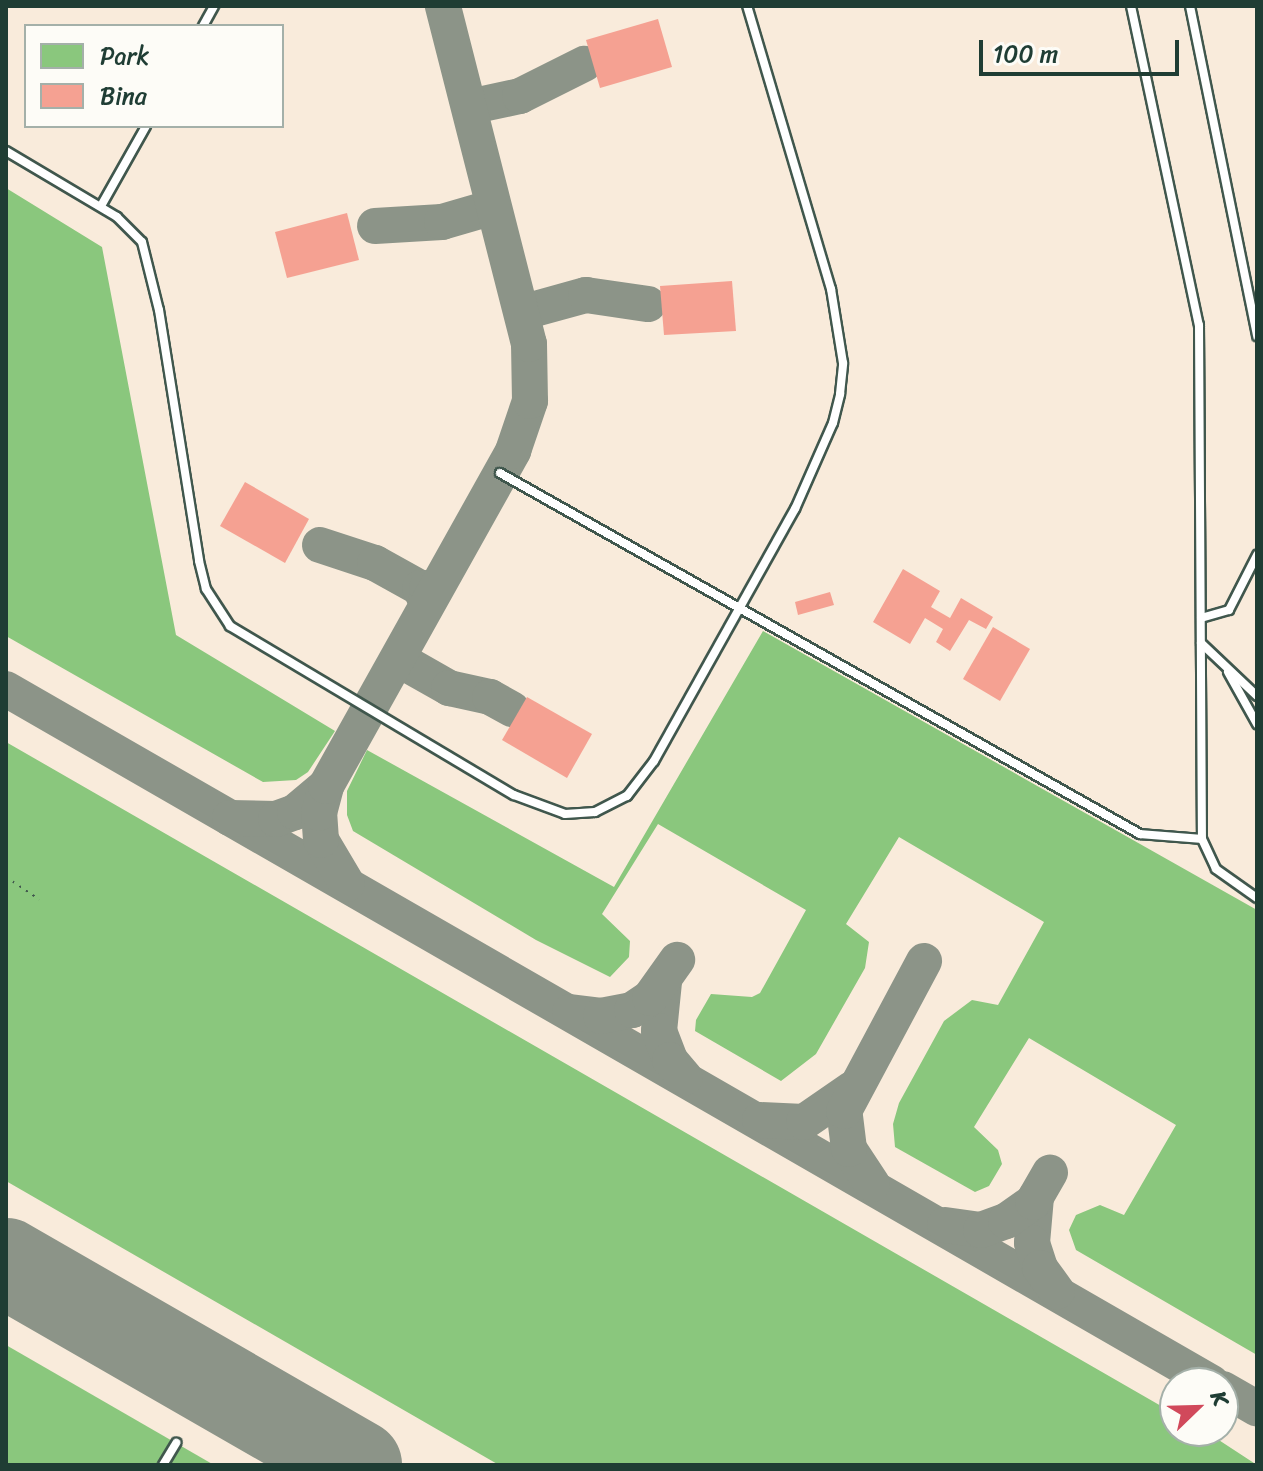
<!DOCTYPE html>
<html>
<head>
<meta charset="utf-8">
<style>
	body { margin:0 }
	#map { position:relative; width:1263px; height:1471px; overflow:hidden; background:#f9ebdb; font-family:Sriracha,sans-serif }
	div>[style] { position:absolute }
	[style*='--x'] { left:calc(var(--x)*1px); top:calc(var(--y)*1px); width:calc(var(--w)*1px); rotate:calc(var(--a)*1deg) }
	.green>* { inset:0; background:#8ac77d }
	.taxiway>* { height:36px; margin:-18px; padding:0 18px; transform-origin:18px; border-radius:18px; background:#8c9488 }
	.runway>* { height:90px; margin:-45px; padding:0 45px; transform-origin:45px; border-radius:45px; background:#8c9488 }
	.building>* { inset:0; background:#f5a192 }
	.path>* { height:2px; margin-top:-1px; transform-origin:0; background:repeating-linear-gradient(90deg,#40574d 0 2px,transparent 0 8px) }
	.roads { filter:drop-shadow(2px 0 #40574d) drop-shadow(-2px 0 #40574d) drop-shadow(0 2px #40574d) drop-shadow(0 -2px #40574d) }
	.service>* { height:8px; margin:-4px; padding:0 4px; transform-origin:4px; border-radius:4px; background:#fff }
	span { translate:-50% -50%; white-space:nowrap; text-align:center; line-height:1.15; -webkit-text-stroke:7px #fdfcf7; paint-order:stroke }
	.frame { position:absolute; inset:0; border:8px solid #1f3d34; pointer-events:none }
	.legend { position:absolute; left:24px; top:24px; width:260px; height:104px; box-sizing:border-box; background:#fdfcf7; border:2px solid #a4b0a9; margin:0; padding:10px 14px; list-style:none; font-size:24px; color:#1f3d34 }
	.legend li { display:flex; align-items:center; gap:16px; height:40px }
	.legend b { width:40px; border:2px solid #a4b0a9 }
	.north { position:absolute; left:1159px; top:1367px; width:80px; height:80px; box-sizing:border-box; background:#fdfcf7; border:2px solid #a4b0a9; border-radius:50%; rotate:67deg; font-size:22px; font-weight:700; line-height:32px; text-align:center; color:#1f3d34 }
	.north::after { content:''; display:block; margin:auto; width:28px; height:36px; background:#d1495b; clip-path:polygon(50% 0,100% 100%,50% 72%,0 100%) }
	.scale { position:absolute; left:979px; top:40px; width:200px; height:36px; box-sizing:border-box; border:4px solid #1f3d34; border-top:0; padding-left:10px; font-size:24px; line-height:28px; white-space:nowrap; color:#1f3d34; -webkit-text-stroke:6px #fdfcf7; paint-order:stroke }
</style>
</head>
<body>
<div id="map">
	<div class="green">
		<div style="clip-path:polygon(6px 188px,102px 247px,176px 635px,335px 731px,308px 772px,296px 780px,263px 782px,6px 636px)"></div>
		<div style="clip-path:polygon(763px 631px,1257px 910px,1257px 1355px,1076px 1250px,1069px 1230px,1076px 1215px,1100px 1205px,1124px 1215px,1176px 1125px,1029px 1038px,974px 1127px,998px 1150px,1002px 1164px,989px 1186px,975px 1192px,895px 1147px,893px 1124px,899px 1103px,944px 1021px,972px 1000px,998px 1005px,1044px 922px,899px 837px,846px 924px,869px 942px,865px 968px,816px 1054px,781px 1081px,695px 1031px,696px 1020px,711px 994px,752px 997px,760px 993px,806px 910px,658px 824px,602px 914px,630px 941px,629px 957px,610px 977px,536px 940px,353px 831px,347px 815px,347px 791px,367px 750px,614px 887px)"></div>
		<div style="clip-path:polygon(6px 742px,1175px 1414px,1175px 1431px,1205px 1431px,1257px 1465px,499px 1465px,6px 1181px)"></div>
		<div style="clip-path:polygon(6px 1345px,214px 1465px,6px 1465px)"></div>
	</div>
	<div class="taxiway">
		<div style="--x:478;--y:105;--w:43;--a:-12.1"></div>
		<div style="--x:520;--y:96;--w:72;--a:-26.6"></div>
		<div style="--x:375;--y:226;--w:67;--a:-3.4"></div>
		<div style="--x:442;--y:222;--w:43;--a:-16.3"></div>
		<div style="--x:535;--y:309;--w:53;--a:-15.4"></div>
		<div style="--x:586;--y:295;--w:63;--a:8.3"></div>
		<div style="--x:320;--y:545;--w:58;--a:18.1"></div>
		<div style="--x:375;--y:563;--w:51;--a:29.1"></div>
		<div style="--x:420;--y:588;--w:14;--a:65"></div>
		<div style="--x:426;--y:601;--w:15;--a:-62"></div>
		<div style="--x:433;--y:588;--w:6;--a:180"></div>
		<div style="--x:405;--y:663;--w:51;--a:29.6"></div>
		<div style="--x:449;--y:688;--w:42;--a:12.4"></div>
		<div style="--x:490;--y:697;--w:25;--a:29"></div>
		<div style="--x:6;--y:689;--w:1391;--a:29.92"></div>
		<div style="--x:230;--y:818;--w:46;--a:1.2"></div>
		<div style="--x:276;--y:819;--w:20;--a:-20"></div>
		<div style="--x:295;--y:812;--w:40;--a:-40"></div>
		<div style="--x:347;--y:884;--w:51;--a:-120.6"></div>
		<div style="--x:321;--y:840;--w:27;--a:-94"></div>
		<div style="--x:319;--y:813;--w:28;--a:-75"></div>
		<div style="--x:326;--y:786;--w:384;--a:-60.8"></div>
		<div style="--x:513;--y:451;--w:53;--a:-71.2"></div>
		<div style="--x:530;--y:401;--w:57;--a:-91"></div>
		<div style="--x:529;--y:344;--w:349;--a:-104.3"></div>
		<div style="--x:664;--y:982;--w:49;--a:95.8"></div>
		<div style="--x:659;--y:1031;--w:31;--a:69"></div>
		<div style="--x:670;--y:1060;--w:23;--a:50"></div>
		<div style="--x:570;--y:1012;--w:31;--a:7"></div>
		<div style="--x:601;--y:1016;--w:32;--a:-11"></div>
		<div style="--x:632;--y:1010;--w:22;--a:-34"></div>
		<div style="--x:650;--y:998;--w:47;--a:-54.6"></div>
		<div style="--x:760;--y:1120;--w:44;--a:2.6"></div>
		<div style="--x:804;--y:1122;--w:58;--a:-34.5"></div>
		<div style="--x:872;--y:1184;--w:42;--a:-123.3"></div>
		<div style="--x:849;--y:1149;--w:38;--a:-97"></div>
		<div style="--x:844;--y:1111;--w:170;--a:-61.9"></div>
		<div style="--x:1036;--y:1197;--w:46;--a:95"></div>
		<div style="--x:1032;--y:1243;--w:26;--a:72"></div>
		<div style="--x:1040;--y:1268;--w:29;--a:54"></div>
		<div style="--x:945;--y:1225;--w:36;--a:8"></div>
		<div style="--x:981;--y:1230;--w:27;--a:-20"></div>
		<div style="--x:1006;--y:1221;--w:33;--a:-35"></div>
		<div style="--x:1033;--y:1202;--w:34;--a:-60"></div>
		<div style="--x:1223;--y:1389;--w:39;--a:30"></div>
	</div>
	<div class="runway">
		<div style="--x:6;--y:1263;--w:405;--a:29.9"></div>
	</div>
	<div class="building">
		<div style="clip-path:polygon(658px 19px,672px 67px,600px 88px,586px 40px)"></div>
		<div style="clip-path:polygon(347px 213px,359px 260px,287px 278px,275px 232px)"></div>
		<div style="clip-path:polygon(732px 281px,736px 331px,664px 335px,660px 286px)"></div>
		<div style="clip-path:polygon(245px 482px,309px 519px,285px 563px,220px 526px)"></div>
		<div style="clip-path:polygon(903px 569px,940px 591px,931px 607px,950px 618px,961px 598px,993px 617px,986px 629px,969px 620px,950px 651px,936px 642px,943px 629px,925px 618px,910px 644px,873px 622px)"></div>
		<div style="clip-path:polygon(830px 592px,834px 605px,798px 615px,795px 602px)"></div>
		<div style="clip-path:polygon(993px 627px,1030px 649px,1000px 701px,963px 679px)"></div>
		<div style="clip-path:polygon(527px 697px,592px 734px,567px 778px,502px 740px)"></div>
	</div>
	<div class="path">
		<div style="--x:6;--y:877;--w:40;--a:34"></div>
	</div>
	<div class="roads">
		<div class="service">
			<div style="--x:1131;--y:6;--w:326;--a:78"></div>
			<div style="--x:1199;--y:325;--w:514;--a:89.67"></div>
			<div style="--x:1202;--y:839;--w:33;--a:65"></div>
			<div style="--x:1216;--y:869;--w:50;--a:35.3"></div>
			<div style="--x:1190;--y:6;--w:337;--a:78.5"></div>
			<div style="--x:203;--y:26;--w:23;--a:-61"></div>
			<div style="--x:6;--y:151;--w:129;--a:30.7"></div>
			<div style="--x:117;--y:217;--w:35;--a:45"></div>
			<div style="--x:142;--y:242;--w:70;--a:76"></div>
			<div style="--x:159;--y:310;--w:254;--a:80.9"></div>
			<div style="--x:199;--y:561;--w:29;--a:76"></div>
			<div style="--x:206;--y:589;--w:44;--a:57"></div>
			<div style="--x:230;--y:626;--w:330;--a:30.8"></div>
			<div style="--x:514;--y:795;--w:54;--a:20.4"></div>
			<div style="--x:565;--y:814;--w:30;--a:-4"></div>
			<div style="--x:595;--y:812;--w:36;--a:-27"></div>
			<div style="--x:627;--y:796;--w:44;--a:-52.4"></div>
			<div style="--x:654;--y:761;--w:289;--a:-60.8"></div>
			<div style="--x:795;--y:509;--w:94;--a:-66.2"></div>
			<div style="--x:833;--y:423;--w:30;--a:-76"></div>
			<div style="--x:840;--y:394;--w:31;--a:-84"></div>
			<div style="--x:843;--y:363;--w:75;--a:-99.2"></div>
			<div style="--x:831;--y:289;--w:295;--a:-106.5"></div>
			<div style="--x:101;--y:206;--w:92;--a:-60.6"></div>
			<div style="--x:500;--y:473;--w:735;--a:29.43"></div>
			<div style="--x:1140;--y:834;--w:62;--a:4.6"></div>
			<div style="--x:1201;--y:618;--w:29;--a:-16"></div>
			<div style="--x:1229;--y:610;--w:62;--a:-63"></div>
			<div style="--x:1201;--y:643;--w:77;--a:43.4"></div>
			<div style="--x:1228;--y:672;--w:60;--a:60.9"></div>
			<div style="--x:163;--y:1465;--w:26;--a:-59"></div>
		</div>
	</div>
	<div class="frame"></div>
	<ul class="legend">
	<li><b style="height:22px;background:#8ac77d"></b>Park</li>
	<li><b style="height:22px;background:#f5a192"></b>Bina</li>
	</ul>
	<div class="north">K</div>
	<div class="scale">100 m</div>
</div>
</body>
</html>
